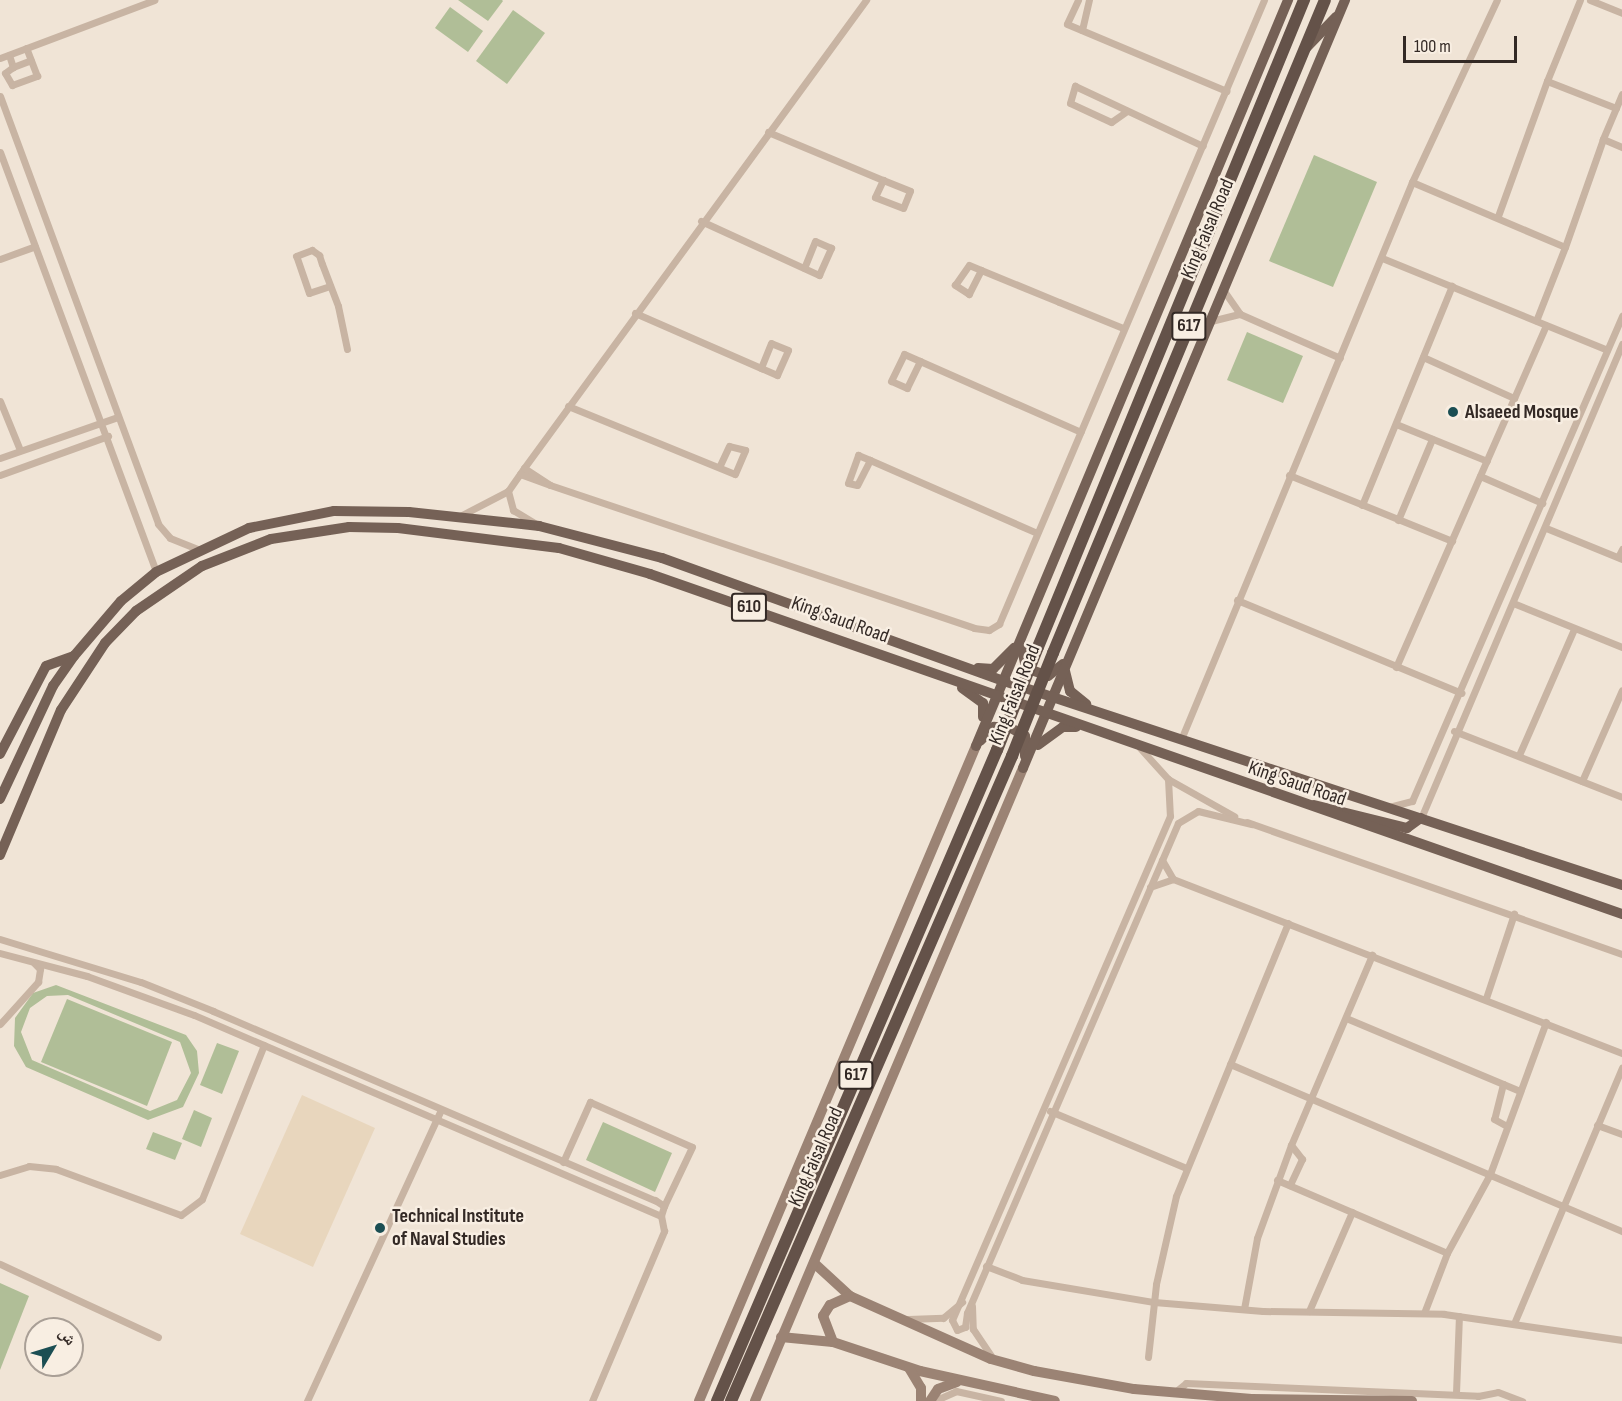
<!DOCTYPE html>
<html>
<head>
<meta charset="utf-8">
<style>
	body { margin:0 }
	#map { position:relative; width:1622px; height:1401px; overflow:hidden; background:#f0e4d6; font-family:"Sofia Sans Condensed","Noto Naskh Arabic",sans-serif }
	div>[style] { position:absolute }
	[style*='--x'] { left:calc(var(--x)*1px); top:calc(var(--y)*1px); width:calc(var(--w)*1px); rotate:calc(var(--a)*1deg) }
	.green>* { inset:0; background:#b0be97 }
	.plaza>* { inset:0; background:#e8d6bd }
	.minor>* { height:7px; margin:-3.5px; padding:0 3.5px; transform-origin:3.5px; border-radius:3.5px; background:#c8b4a3 }
	.secondary>* { height:10px; margin:-5px; padding:0 5px; transform-origin:5px; border-radius:5px; background:#9b8374 }
	.primary>* { height:10px; margin:-5px; padding:0 5px; transform-origin:5px; border-radius:5px; background:#756156 }
	.trunk>* { height:12px; margin:-6px; padding:0 6px; transform-origin:6px; border-radius:6px; background:#645249 }
	.trunk-bridge>* { height:12px; margin:-6px; padding:0 6px; transform-origin:6px; border-radius:6px; background:#645249 }
	.dots>* { width:16px; height:16px; translate:-50% -50%; box-sizing:border-box; border:3px solid #f8eee2; border-radius:50% }
	span { translate:-50% -50%; white-space:nowrap; text-align:center; line-height:1.15; -webkit-text-stroke:5px #f8eee2; paint-order:stroke }
	.shield-label span { padding:2px 4px; background:#f8eee2; border:2px solid; border-radius:4px; -webkit-text-stroke-width:0 }
	.shield-label { font-size:18px; color:#332925; font-weight:700 }
	.street-label { font-size:20px; color:#332925 }
	.poi-label { font-size:20px; color:#332925; font-weight:700 }
	.left { translate:0 -50%; text-align:left }
	.north { position:absolute; left:24px; top:1317px; width:60px; height:60px; box-sizing:border-box; background:#f8eee2; border:2px solid #a99f96; border-radius:50%; rotate:52deg; font-size:16px; font-weight:700; line-height:24px; text-align:center; color:#332925 }
	.north::after { content:''; display:block; margin:auto; width:21px; height:27px; background:#1b4e53; clip-path:polygon(50% 0,100% 100%,50% 72%,0 100%) }
	.scale { position:absolute; left:1403px; top:36px; width:114px; height:27px; box-sizing:border-box; border:3px solid #332925; border-top:0; padding-left:8px; font-size:18px; line-height:21px; white-space:nowrap; color:#332925; -webkit-text-stroke:4px #f8eee2; paint-order:stroke }
</style>
</head>
<body>
<div id="map">
	<div class="green">
		<div style="clip-path:polygon(458px 0,502px 0,503px 1px,488px 21px)"></div>
		<div style="clip-path:polygon(450px 7px,483px 31px,468px 52px,435px 28px)"></div>
		<div style="clip-path:polygon(513px 10px,545px 33px,507px 84px,476px 61px)"></div>
		<div style="clip-path:polygon(1314px 155px,1377px 182px,1333px 287px,1269px 261px)"></div>
		<div style="clip-path:polygon(1247px 332px,1303px 356px,1283px 403px,1227px 380px)"></div>
		<div style="clip-path:polygon(evenodd,56px 985px,186px 1035px,197px 1051px,199px 1073px,183px 1107px,148px 1120px,26px 1067px,14px 1046px,15px 1018px,33px 993px,56px 985px,68px 995px,180px 1042px,191px 1073px,177px 1100px,150px 1111px,32px 1060px,21px 1032px,30px 1008px,47px 996px,68px 995px)"></div>
		<div style="clip-path:polygon(67px 999px,172px 1042px,147px 1106px,41px 1062px)"></div>
		<div style="clip-path:polygon(217px 1043px,239px 1051px,222px 1094px,200px 1085px)"></div>
		<div style="clip-path:polygon(194px 1110px,212px 1118px,201px 1147px,182px 1139px)"></div>
		<div style="clip-path:polygon(603px 1122px,672px 1153px,655px 1192px,586px 1160px)"></div>
		<div style="clip-path:polygon(153px 1132px,182px 1143px,175px 1160px,146px 1149px)"></div>
		<div style="clip-path:polygon(0 1283px,29px 1296px,0 1370px)"></div>
	</div>
	<div class="plaza">
		<div style="clip-path:polygon(302px 1095px,375px 1128px,313px 1267px,240px 1234px)"></div>
	</div>
	<div class="minor">
		<div style="--x:1078;--y:0;--w:26;--a:115"></div>
		<div style="--x:1067;--y:24;--w:173;--a:22.8"></div>
		<div style="--x:1580;--y:0;--w:87;--a:112.2"></div>
		<div style="--x:1547;--y:81;--w:74;--a:21.4"></div>
		<div style="--x:1616;--y:108;--w:15;--a:-67"></div>
		<div style="--x:1590;--y:0;--w:35;--a:22"></div>
		<div style="--x:1082;--y:30;--w:31;--a:-77"></div>
		<div style="--x:9;--y:55;--w:13;--a:72"></div>
		<div style="--x:13;--y:67;--w:10;--a:143"></div>
		<div style="--x:5;--y:73;--w:14;--a:60"></div>
		<div style="--x:12;--y:85;--w:27;--a:-20"></div>
		<div style="--x:37;--y:76;--w:30;--a:-111"></div>
		<div style="--x:0;--y:58;--w:165;--a:-20.6"></div>
		<div style="--x:13;--y:67;--w:19;--a:-21"></div>
		<div style="--x:0;--y:96;--w:456;--a:69.7"></div>
		<div style="--x:158;--y:524;--w:18;--a:49"></div>
		<div style="--x:170;--y:538;--w:29;--a:22"></div>
		<div style="--x:1616;--y:108;--w:34;--a:113"></div>
		<div style="--x:1603;--y:139;--w:21;--a:23"></div>
		<div style="--x:1127;--y:111;--w:19;--a:145"></div>
		<div style="--x:1111;--y:122;--w:45;--a:-155.1"></div>
		<div style="--x:1070;--y:103;--w:18;--a:-74"></div>
		<div style="--x:1075;--y:86;--w:141;--a:25.1"></div>
		<div style="--x:768;--y:132;--w:125;--a:22.7"></div>
		<div style="--x:883;--y:180;--w:29;--a:22"></div>
		<div style="--x:910;--y:191;--w:18;--a:112"></div>
		<div style="--x:903;--y:208;--w:30;--a:-159"></div>
		<div style="--x:875;--y:197;--w:19;--a:-65"></div>
		<div style="--x:0;--y:152;--w:448;--a:69.6"></div>
		<div style="--x:1412;--y:182;--w:166;--a:23"></div>
		<div style="--x:1565;--y:247;--w:79;--a:111.4"></div>
		<div style="--x:1498;--y:216;--w:144;--a:-70.1"></div>
		<div style="--x:701;--y:221;--w:130;--a:24.6"></div>
		<div style="--x:819;--y:275;--w:30;--a:-66"></div>
		<div style="--x:831;--y:248;--w:17;--a:-156"></div>
		<div style="--x:815;--y:241;--w:29;--a:112"></div>
		<div style="--x:1565;--y:247;--w:114;--a:-70.6"></div>
		<div style="--x:1382;--y:258;--w:243;--a:22.2"></div>
		<div style="--x:0;--y:259;--w:37;--a:-20"></div>
		<div style="--x:981;--y:270;--w:27;--a:117"></div>
		<div style="--x:969;--y:294;--w:17;--a:-147"></div>
		<div style="--x:955;--y:285;--w:24;--a:-55"></div>
		<div style="--x:969;--y:265;--w:13;--a:23"></div>
		<div style="--x:981;--y:270;--w:84;--a:22.3"></div>
		<div style="--x:1059;--y:302;--w:69;--a:22.1"></div>
		<div style="--x:330;--y:286;--w:22;--a:162"></div>
		<div style="--x:309;--y:293;--w:39;--a:-109"></div>
		<div style="--x:296;--y:256;--w:17;--a:-21"></div>
		<div style="--x:312;--y:250;--w:9;--a:36"></div>
		<div style="--x:319;--y:255;--w:9;--a:72"></div>
		<div style="--x:322;--y:264;--w:45;--a:69.1"></div>
		<div style="--x:338;--y:306;--w:44;--a:78.2"></div>
		<div style="--x:1224;--y:291;--w:28;--a:55"></div>
		<div style="--x:1240;--y:314;--w:109;--a:23.7"></div>
		<div style="--x:635;--y:313;--w:155;--a:23.6"></div>
		<div style="--x:777;--y:375;--w:27;--a:-66"></div>
		<div style="--x:788;--y:350;--w:18;--a:-158"></div>
		<div style="--x:771;--y:343;--w:27;--a:112"></div>
		<div style="--x:1211;--y:321;--w:30;--a:-14"></div>
		<div style="--x:1423;--y:357;--w:100;--a:24.3"></div>
		<div style="--x:920;--y:361;--w:30;--a:116"></div>
		<div style="--x:907;--y:388;--w:17;--a:-156"></div>
		<div style="--x:891;--y:381;--w:30;--a:-64"></div>
		<div style="--x:904;--y:354;--w:193;--a:23.8"></div>
		<div style="--x:0;--y:401;--w:53;--a:67.8"></div>
		<div style="--x:568;--y:406;--w:180;--a:22.2"></div>
		<div style="--x:735;--y:474;--w:26;--a:-67"></div>
		<div style="--x:745;--y:450;--w:16;--a:-166"></div>
		<div style="--x:729;--y:446;--w:23;--a:115"></div>
		<div style="--x:1396;--y:424;--w:98;--a:22.1"></div>
		<div style="--x:0;--y:458;--w:125;--a:-19.2"></div>
		<div style="--x:870;--y:460;--w:28;--a:117"></div>
		<div style="--x:857;--y:485;--w:9;--a:-167"></div>
		<div style="--x:848;--y:483;--w:30;--a:-70"></div>
		<div style="--x:858;--y:455;--w:13;--a:23"></div>
		<div style="--x:870;--y:460;--w:182;--a:23.6"></div>
		<div style="--x:524;--y:468;--w:580;--a:-53.84"></div>
		<div style="--x:0;--y:475;--w:115;--a:-19.9"></div>
		<div style="--x:1289;--y:475;--w:176;--a:22"></div>
		<div style="--x:1480;--y:476;--w:68;--a:23.5"></div>
		<div style="--x:550;--y:485;--w:447;--a:18.6"></div>
		<div style="--x:974;--y:628;--w:15;--a:8"></div>
		<div style="--x:989;--y:630;--w:12;--a:-31"></div>
		<div style="--x:999;--y:624;--w:678;--a:-66.99"></div>
		<div style="--x:508;--y:491;--w:28;--a:-55"></div>
		<div style="--x:524;--y:468;--w:31;--a:33"></div>
		<div style="--x:550;--y:485;--w:32;--a:-160"></div>
		<div style="--x:1362;--y:505;--w:237;--a:-67.7"></div>
		<div style="--x:460;--y:516;--w:54;--a:-27.5"></div>
		<div style="--x:508;--y:491;--w:20;--a:75"></div>
		<div style="--x:513;--y:510;--w:26;--a:31"></div>
		<div style="--x:1398;--y:520;--w:88;--a:-67.2"></div>
		<div style="--x:1546;--y:528;--w:82;--a:22.2"></div>
		<div style="--x:1618;--y:557;--w:9;--a:-63"></div>
		<div style="--x:1237;--y:600;--w:243;--a:22.5"></div>
		<div style="--x:1513;--y:603;--w:118;--a:22"></div>
		<div style="--x:1396;--y:667;--w:373;--a:-66.3"></div>
		<div style="--x:1454;--y:731;--w:180;--a:21.4"></div>
		<div style="--x:1182;--y:737;--w:601;--a:-67.49"></div>
		<div style="--x:1412;--y:182;--w:201;--a:-65"></div>
		<div style="--x:1140;--y:748;--w:42;--a:47.9"></div>
		<div style="--x:1168;--y:779;--w:76;--a:29.3"></div>
		<div style="--x:1519;--y:755;--w:137;--a:-66.4"></div>
		<div style="--x:1168;--y:779;--w:37;--a:87"></div>
		<div style="--x:1170;--y:816;--w:549;--a:113.39"></div>
		<div style="--x:952;--y:1320;--w:11;--a:63"></div>
		<div style="--x:957;--y:1330;--w:9;--a:-21"></div>
		<div style="--x:965;--y:1327;--w:14;--a:-82"></div>
		<div style="--x:967;--y:1313;--w:533;--a:-66.7"></div>
		<div style="--x:1178;--y:823;--w:23;--a:-31"></div>
		<div style="--x:1198;--y:811;--w:55;--a:13.8"></div>
		<div style="--x:1582;--y:781;--w:99;--a:-66.3"></div>
		<div style="--x:1389;--y:807;--w:24;--a:-15"></div>
		<div style="--x:1412;--y:801;--w:529;--a:-66.59"></div>
		<div style="--x:1421;--y:818;--w:515;--a:-67.02"></div>
		<div style="--x:1247;--y:822;--w:398;--a:19.4"></div>
		<div style="--x:1162;--y:860;--w:22;--a:60"></div>
		<div style="--x:1150;--y:887;--w:24;--a:-19"></div>
		<div style="--x:1173;--y:879;--w:482;--a:21.2"></div>
		<div style="--x:0;--y:939;--w:147;--a:17"></div>
		<div style="--x:141;--y:982;--w:78;--a:21.9"></div>
		<div style="--x:213;--y:1011;--w:481;--a:23.2"></div>
		<div style="--x:655;--y:1200;--w:11;--a:34"></div>
		<div style="--x:664;--y:1206;--w:10;--a:107"></div>
		<div style="--x:661;--y:1216;--w:508;--a:-156.71"></div>
		<div style="--x:194;--y:1015;--w:114;--a:-160"></div>
		<div style="--x:87;--y:976;--w:90;--a:-165.2"></div>
		<div style="--x:1486;--y:998;--w:89;--a:-71.6"></div>
		<div style="--x:1346;--y:1018;--w:186;--a:22.8"></div>
		<div style="--x:0;--y:1024;--w:57;--a:-47.9"></div>
		<div style="--x:38;--y:982;--w:13;--a:-81"></div>
		<div style="--x:40;--y:969;--w:8;--a:-135"></div>
		<div style="--x:1230;--y:1064;--w:426;--a:23.1"></div>
		<div style="--x:1503;--y:1084;--w:36;--a:104"></div>
		<div style="--x:1494;--y:1119;--w:13;--a:29"></div>
		<div style="--x:1050;--y:1111;--w:147;--a:22.7"></div>
		<div style="--x:1597;--y:1125;--w:27;--a:20"></div>
		<div style="--x:1291;--y:1145;--w:207;--a:-66.9"></div>
		<div style="--x:563;--y:1162;--w:66;--a:-65.8"></div>
		<div style="--x:590;--y:1102;--w:111;--a:23.8"></div>
		<div style="--x:692;--y:1147;--w:65;--a:115.4"></div>
		<div style="--x:0;--y:1175;--w:30;--a:-17"></div>
		<div style="--x:29;--y:1166;--w:27;--a:6"></div>
		<div style="--x:56;--y:1169;--w:133;--a:20.2"></div>
		<div style="--x:181;--y:1215;--w:26;--a:-37"></div>
		<div style="--x:202;--y:1199;--w:166;--a:-68.1"></div>
		<div style="--x:1277;--y:1180;--w:185;--a:23.2"></div>
		<div style="--x:0;--y:1264;--w:174;--a:24.8"></div>
		<div style="--x:986;--y:1266;--w:39;--a:21"></div>
		<div style="--x:1022;--y:1280;--w:134;--a:9.5"></div>
		<div style="--x:1154;--y:1302;--w:109;--a:4.7"></div>
		<div style="--x:1263;--y:1311;--w:181;--a:0.9"></div>
		<div style="--x:1444;--y:1314;--w:180;--a:8.3"></div>
		<div style="--x:972;--y:1306;--w:23;--a:88"></div>
		<div style="--x:973;--y:1329;--w:34;--a:56"></div>
		<div style="--x:1244;--y:1309;--w:72;--a:-79.6"></div>
		<div style="--x:1257;--y:1238;--w:99;--a:-69.9"></div>
		<div style="--x:1291;--y:1145;--w:18;--a:52"></div>
		<div style="--x:1302;--y:1159;--w:29;--a:115"></div>
		<div style="--x:1309;--y:1311;--w:108;--a:-66.5"></div>
		<div style="--x:1424;--y:1313;--w:64;--a:-69"></div>
		<div style="--x:1447;--y:1253;--w:90;--a:-61.4"></div>
		<div style="--x:1490;--y:1174;--w:162;--a:-69.8"></div>
		<div style="--x:908;--y:1319;--w:35;--a:-2"></div>
		<div style="--x:943;--y:1318;--w:25;--a:-40"></div>
		<div style="--x:1515;--y:1321;--w:275;--a:-67.1"></div>
		<div style="--x:1148;--y:1357;--w:73;--a:-83.7"></div>
		<div style="--x:1156;--y:1284;--w:90;--a:-77.2"></div>
		<div style="--x:1176;--y:1196;--w:295;--a:-67.7"></div>
		<div style="--x:1175;--y:1392;--w:14;--a:-39"></div>
		<div style="--x:1186;--y:1383;--w:292;--a:2.5"></div>
		<div style="--x:1478;--y:1396;--w:20;--a:-11"></div>
		<div style="--x:1498;--y:1392;--w:26;--a:21"></div>
		<div style="--x:1456;--y:1393;--w:77;--a:-87.8"></div>
		<div style="--x:307;--y:1401;--w:320;--a:-65.3"></div>
		<div style="--x:592;--y:1401;--w:185;--a:-67"></div>
		<div style="--x:664;--y:1231;--w:15;--a:-101"></div>
		<div style="--x:934;--y:1401;--w:24;--a:-24"></div>
		<div style="--x:956;--y:1391;--w:46;--a:12.5"></div>
	</div>
	<div class="secondary">
		<div style="--x:814;--y:1263;--w:49;--a:42.5"></div>
		<div style="--x:850;--y:1296;--w:154;--a:24.1"></div>
		<div style="--x:991;--y:1359;--w:45;--a:15.6"></div>
		<div style="--x:1034;--y:1371;--w:102;--a:10.2"></div>
		<div style="--x:1134;--y:1389;--w:118;--a:4.8"></div>
		<div style="--x:1252;--y:1399;--w:160;--a:0.7"></div>
		<div style="--x:781;--y:1337;--w:52;--a:5.5"></div>
		<div style="--x:833;--y:1342;--w:92;--a:18.4"></div>
		<div style="--x:920;--y:1371;--w:138;--a:12.5"></div>
		<div style="--x:833;--y:1342;--w:28;--a:-111"></div>
		<div style="--x:823;--y:1316;--w:13;--a:-58"></div>
		<div style="--x:830;--y:1305;--w:22;--a:-24"></div>
		<div style="--x:909;--y:1368;--w:23;--a:59"></div>
		<div style="--x:921;--y:1388;--w:13;--a:90"></div>
		<div style="--x:699;--y:1401;--w:711;--a:-67.08"></div>
		<div style="--x:755;--y:1401;--w:687;--a:-67.05"></div>
		<div style="--x:930;--y:1401;--w:14;--a:-56"></div>
		<div style="--x:938;--y:1389;--w:20;--a:-20"></div>
	</div>
	<div class="primary">
		<div style="--x:1307;--y:47;--w:42;--a:-46"></div>
		<div style="--x:1022;--y:649;--w:19;--a:78"></div>
		<div style="--x:1026;--y:668;--w:23;--a:20"></div>
		<div style="--x:1048;--y:676;--w:19;--a:-39"></div>
		<div style="--x:978;--y:668;--w:15;--a:4"></div>
		<div style="--x:993;--y:669;--w:30;--a:-45"></div>
		<div style="--x:1065;--y:671;--w:21;--a:76"></div>
		<div style="--x:1070;--y:691;--w:21;--a:39"></div>
		<div style="--x:962;--y:688;--w:26;--a:36"></div>
		<div style="--x:983;--y:703;--w:14;--a:90"></div>
		<div style="--x:980;--y:741;--w:20;--a:-45"></div>
		<div style="--x:994;--y:727;--w:15;--a:0"></div>
		<div style="--x:1009;--y:727;--w:18;--a:29"></div>
		<div style="--x:1025;--y:736;--w:20;--a:90"></div>
		<div style="--x:1038;--y:745;--w:31;--a:-36"></div>
		<div style="--x:1063;--y:727;--w:13;--a:0"></div>
		<div style="--x:976;--y:746;--w:809;--a:-67.3"></div>
		<div style="--x:0;--y:754;--w:99;--a:-62.4"></div>
		<div style="--x:46;--y:666;--w:29;--a:-20"></div>
		<div style="--x:1023;--y:768;--w:833;--a:-67.25"></div>
		<div style="--x:0;--y:799;--w:125;--a:-64.9"></div>
		<div style="--x:53;--y:686;--w:37;--a:-55"></div>
		<div style="--x:74;--y:656;--w:72;--a:-49.5"></div>
		<div style="--x:121;--y:601;--w:45;--a:-39.6"></div>
		<div style="--x:156;--y:572;--w:103;--a:-25.3"></div>
		<div style="--x:249;--y:528;--w:87;--a:-11.3"></div>
		<div style="--x:334;--y:511;--w:75;--a:0.8"></div>
		<div style="--x:409;--y:512;--w:131;--a:6.1"></div>
		<div style="--x:539;--y:526;--w:127;--a:14.6"></div>
		<div style="--x:662;--y:558;--w:363;--a:19.8"></div>
		<div style="--x:1004;--y:681;--w:651;--a:18.27"></div>
		<div style="--x:1314;--y:805;--w:96;--a:13.9"></div>
		<div style="--x:1407;--y:828;--w:17;--a:-36"></div>
		<div style="--x:0;--y:855;--w:157;--a:-67.2"></div>
		<div style="--x:61;--y:710;--w:80;--a:-56.7"></div>
		<div style="--x:105;--y:643;--w:45;--a:-45.9"></div>
		<div style="--x:136;--y:611;--w:80;--a:-34.3"></div>
		<div style="--x:202;--y:566;--w:74;--a:-21.4"></div>
		<div style="--x:271;--y:539;--w:79;--a:-8.7"></div>
		<div style="--x:349;--y:527;--w:49;--a:1.2"></div>
		<div style="--x:398;--y:528;--w:162;--a:7.1"></div>
		<div style="--x:559;--y:548;--w:95;--a:15.9"></div>
		<div style="--x:650;--y:574;--w:1030;--a:19.28"></div>
	</div>
	<div class="trunk">
		<div style="--x:1038;--y:647;--w:700;--a:-67.65"></div>
		<div style="--x:1053;--y:653;--w:707;--a:-67.39"></div>
		<div style="--x:717;--y:1401;--w:709;--a:-66.73"></div>
		<div style="--x:731;--y:1401;--w:704;--a:-66.46"></div>
	</div>
	<div class="trunk-bridge">
		<div style="--x:997;--y:750;--w:111;--a:-68.3"></div>
		<div style="--x:1012;--y:756;--w:111;--a:-68.3"></div>
	</div>
	<div class="dots">
		<div style="left:1453px;top:412px;background:#1b4e53"></div>
		<div style="left:380px;top:1228px;background:#1b4e53"></div>
	</div>
	<div class="shield-label">
		<span style="left:1189px;top:326px">617</span>
		<span style="left:749px;top:607px">610</span>
		<span style="left:856px;top:1075px">617</span>
	</div>
	<div class="street-label">
		<span style="left:1208px;top:229px;rotate:-67deg">King Faisal Road</span>
		<span style="left:840px;top:620px;rotate:20deg">King Saud Road</span>
		<span style="left:1015px;top:695px;rotate:-68deg">King Faisal Road</span>
		<span style="left:1297px;top:784px;rotate:19deg">King Saud Road</span>
		<span style="left:816px;top:1157px;rotate:-66deg">King Faisal Road</span>
	</div>
	<div class="poi-label">
		<span class="left" style="left:1465px;top:412px">Alsaeed Mosque</span>
		<span class="left" style="left:392px;top:1228px">Technical Institute<br>of Naval Studies</span>
	</div>
	<div class="north">ش</div>
	<div class="scale">100 m</div>
</div>
</body>
</html>
